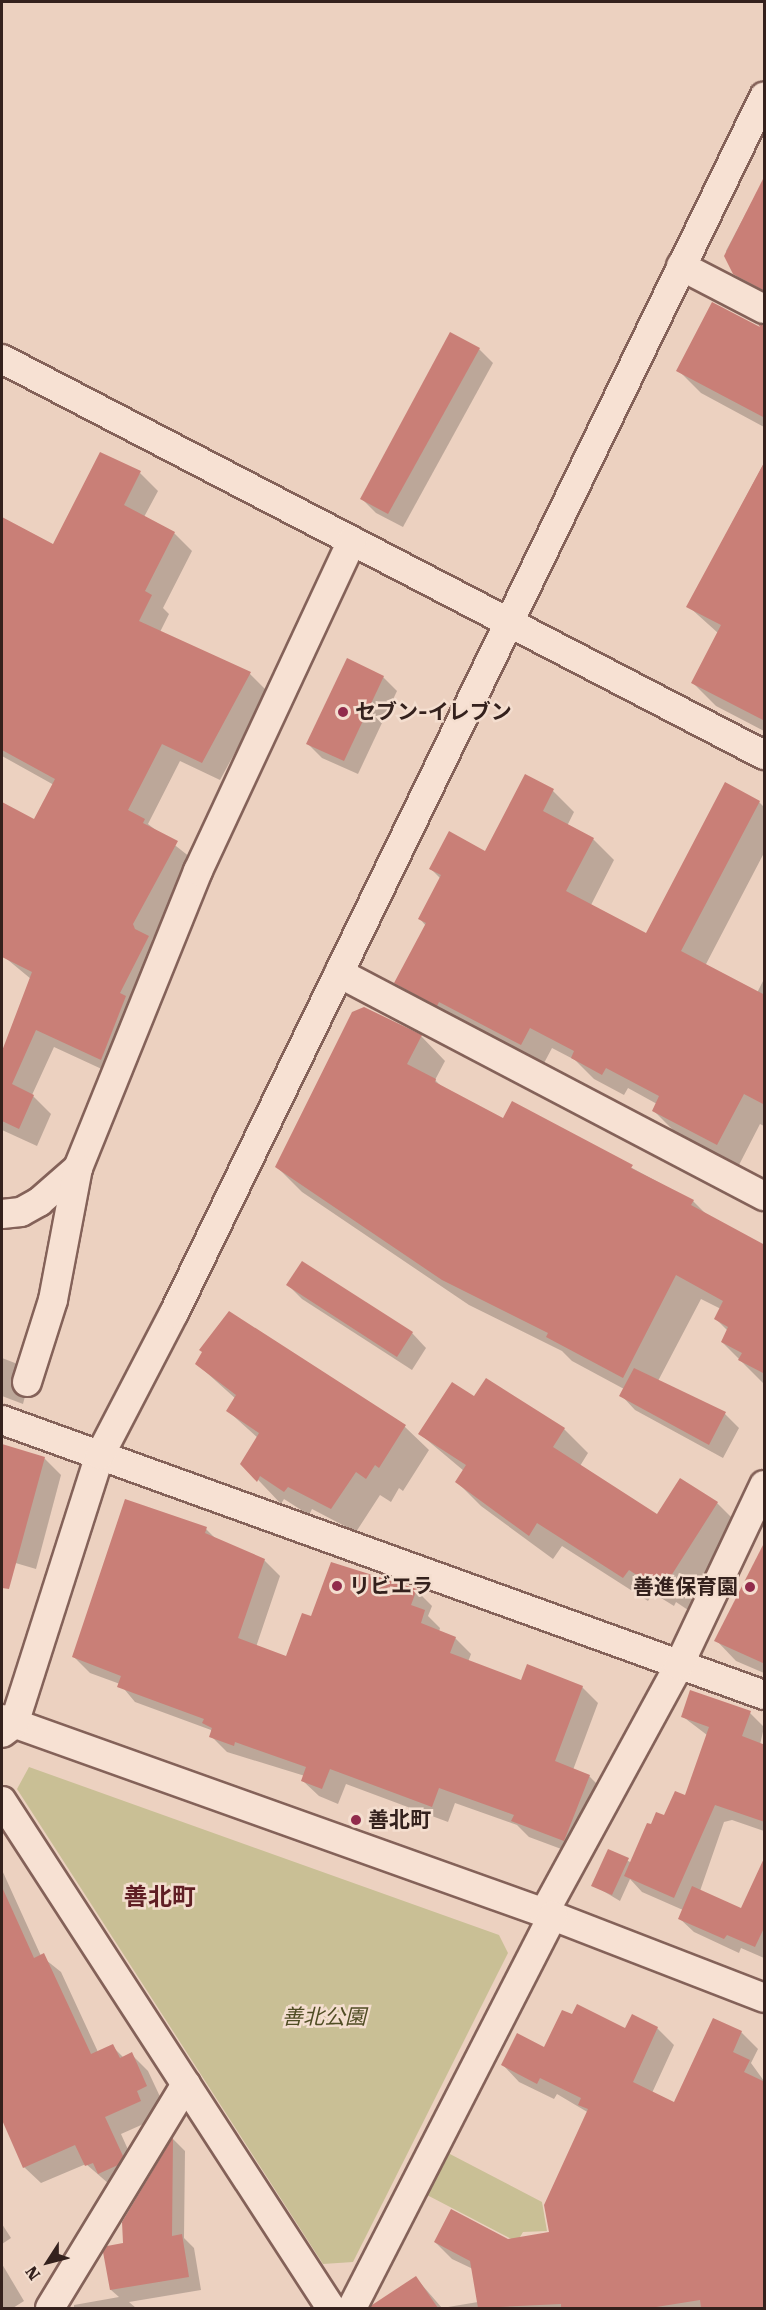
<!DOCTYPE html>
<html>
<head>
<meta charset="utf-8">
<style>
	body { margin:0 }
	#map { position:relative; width:766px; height:2310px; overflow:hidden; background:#ecd1c0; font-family:"Roboto Serif","Noto Sans JP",serif }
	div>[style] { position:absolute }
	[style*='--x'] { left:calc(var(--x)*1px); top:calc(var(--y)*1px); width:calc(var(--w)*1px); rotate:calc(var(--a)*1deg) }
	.green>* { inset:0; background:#c9bf95 }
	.shadow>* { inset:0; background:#0003 }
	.building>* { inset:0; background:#c97f77 }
	.roads { filter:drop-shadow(2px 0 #846259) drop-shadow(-2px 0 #846259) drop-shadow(0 2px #846259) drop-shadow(0 -2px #846259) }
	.minor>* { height:28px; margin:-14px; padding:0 14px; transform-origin:14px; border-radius:14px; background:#f7e1d3 }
	.dots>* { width:16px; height:16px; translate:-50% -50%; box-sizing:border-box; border:3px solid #f4decf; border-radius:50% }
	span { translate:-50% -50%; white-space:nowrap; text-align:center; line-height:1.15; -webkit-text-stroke:5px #f4decf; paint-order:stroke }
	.poi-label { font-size:21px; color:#34211d; font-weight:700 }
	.left { translate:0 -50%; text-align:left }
	.right { translate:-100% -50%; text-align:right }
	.park-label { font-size:21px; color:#504d24; font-style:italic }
	.quarter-label { font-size:24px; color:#5f1e24; font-weight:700 }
	.frame { position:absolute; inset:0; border:3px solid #34211d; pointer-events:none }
	.north { position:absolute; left:18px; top:2232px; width:60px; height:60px; -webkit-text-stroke:4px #f4decf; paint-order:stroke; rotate:234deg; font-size:16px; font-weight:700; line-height:24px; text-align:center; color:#34211d }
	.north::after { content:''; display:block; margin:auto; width:21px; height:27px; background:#34211d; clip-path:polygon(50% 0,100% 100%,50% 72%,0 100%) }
</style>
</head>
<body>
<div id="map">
	<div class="green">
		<div style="clip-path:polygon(29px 1767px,499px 1935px,508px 1953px,353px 2262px,323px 2264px,17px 1789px)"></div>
		<div style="clip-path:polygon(448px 2153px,542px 2202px,547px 2231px,523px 2232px,517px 2242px,427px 2195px)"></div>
	</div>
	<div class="shadow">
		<div style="clip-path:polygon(762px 183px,764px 184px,764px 301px,734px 274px,726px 251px)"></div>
		<div style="clip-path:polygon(764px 325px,764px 427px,701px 393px,678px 370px,763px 331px)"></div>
		<div style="clip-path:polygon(479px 349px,493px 363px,403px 527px,376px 513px,362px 499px)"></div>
		<div style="clip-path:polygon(764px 463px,764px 731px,716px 706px,693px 683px,718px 633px,688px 606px)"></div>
		<div style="clip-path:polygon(140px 473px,158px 491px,144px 517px,174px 533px,192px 551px,163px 608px,169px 614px,160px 632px,250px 674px,268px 692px,220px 780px,180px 761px,148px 824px,195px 861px,152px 940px,167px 955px,119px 1077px,54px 1047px,32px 1095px,51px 1114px,37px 1146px,2px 1130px,2px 1055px,31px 979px,2px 955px,2px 804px,35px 821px,54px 785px,2px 756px,2px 713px,8px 701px,2px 695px,2px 664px,5px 656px,2px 655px,2px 518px,53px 546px)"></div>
		<div style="clip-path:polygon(383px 677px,397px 691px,358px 774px,322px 758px,308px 744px)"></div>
		<div style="clip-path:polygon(526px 776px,553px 791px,574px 812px,567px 826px,593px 839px,614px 860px,591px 905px,647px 935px,759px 802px,764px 807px,764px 853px,705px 966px,757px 993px,764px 979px,764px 1126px,760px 1124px,739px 1165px,675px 1132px,654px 1111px,657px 1104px,628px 1088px,624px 1095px,594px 1079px,575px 1060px,552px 1048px,543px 1065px,417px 1004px,396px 983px,426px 926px,420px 919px,441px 879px,430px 868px,486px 853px)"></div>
		<div style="clip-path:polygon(421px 1036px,445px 1061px,435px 1080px,444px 1089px,503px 1120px,512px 1103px,693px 1201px,708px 1216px,764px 1246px,764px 1384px,722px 1342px,728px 1331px,716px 1319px,721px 1309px,701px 1299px,658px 1381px,725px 1414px,739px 1428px,723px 1458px,635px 1410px,621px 1395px,624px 1389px,572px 1361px,562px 1351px,469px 1305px,302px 1192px,277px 1167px)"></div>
		<div style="clip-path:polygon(288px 1285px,412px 1333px,426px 1348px,412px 1370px,302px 1299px)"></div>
		<div style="clip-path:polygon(229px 1313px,405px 1427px,429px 1450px,403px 1491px,399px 1488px,391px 1502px,380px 1495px,356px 1532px,312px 1509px,309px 1515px,284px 1499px,281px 1504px,242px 1463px,258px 1438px,228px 1411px,236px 1399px,197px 1364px)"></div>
		<div style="clip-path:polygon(2px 1358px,15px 1363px,30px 1377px,23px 1404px,2px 1396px)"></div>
		<div style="clip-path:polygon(474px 1398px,564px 1429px,588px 1453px,580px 1466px,658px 1516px,717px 1503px,741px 1527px,688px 1610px,676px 1602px,674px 1606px,653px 1593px,648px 1601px,562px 1546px,553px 1559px,481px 1506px,457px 1482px,464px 1471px,420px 1434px)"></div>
		<div style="clip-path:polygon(3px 1446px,44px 1458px,61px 1475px,36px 1569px,2px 1559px)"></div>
		<div style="clip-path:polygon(125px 1501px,206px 1529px,217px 1540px,264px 1560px,280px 1576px,256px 1647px,287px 1658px,312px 1618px,416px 1590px,432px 1606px,428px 1616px,440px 1628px,439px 1632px,455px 1638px,471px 1654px,468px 1662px,522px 1682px,582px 1687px,598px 1703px,573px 1770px,589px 1776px,605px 1792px,580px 1856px,529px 1837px,517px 1825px,455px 1803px,448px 1822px,346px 1784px,338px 1804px,319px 1796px,303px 1781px,305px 1776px,227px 1752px,211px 1736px,211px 1730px,135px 1702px,120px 1684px,90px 1673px,74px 1657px)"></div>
		<div style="clip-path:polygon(764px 1560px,764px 1673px,736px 1661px,716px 1640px)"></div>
		<div style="clip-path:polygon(750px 1713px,764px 1727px,760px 1745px,764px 1746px,764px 1831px,732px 1820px,724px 1822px,700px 1891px,742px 1910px,764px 1872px,764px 1958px,741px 1948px,739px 1953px,694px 1932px,679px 1918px,683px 1910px,642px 1892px,630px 1879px,620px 1901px,593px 1885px,609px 1851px,632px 1863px,652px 1826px,686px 1797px,707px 1735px,682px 1716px)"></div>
		<div style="clip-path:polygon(2px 1870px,41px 1956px,61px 1972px,98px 2052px,112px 2046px,124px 2058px,131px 2054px,148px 2071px,163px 2103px,153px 2108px,157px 2118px,121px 2134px,139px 2174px,116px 2190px,86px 2164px,41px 2183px,24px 2167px,2px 2116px)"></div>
		<div style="clip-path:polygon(657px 2028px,674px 2045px,652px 2093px,675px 2104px,741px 2032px,758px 2049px,751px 2063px,764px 2081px,709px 2198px,764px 2123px,764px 2308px,398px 2308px,389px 2295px,416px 2278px,442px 2308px,478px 2302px,473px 2269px,452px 2259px,435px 2242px,507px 2240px,551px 2233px,589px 2113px,557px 2094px,554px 2099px,519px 2082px,503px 2065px,544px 2049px,626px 2030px)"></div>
		<div style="clip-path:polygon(173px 2139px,185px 2151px,184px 2238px,194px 2248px,201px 2290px,129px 2302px,136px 2308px,74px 2308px,74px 2305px,119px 2297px,111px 2290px,125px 2245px,123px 2222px)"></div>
		<div style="clip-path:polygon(2px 2224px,11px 2238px,2px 2244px)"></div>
		<div style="clip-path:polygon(2px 2264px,24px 2301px,13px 2308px,2px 2308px)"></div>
	</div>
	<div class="building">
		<div style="clip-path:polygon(765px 175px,765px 291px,733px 274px,724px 256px)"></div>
		<div style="clip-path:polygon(712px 302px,760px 327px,758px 324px,765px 325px,765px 418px,676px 371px)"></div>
		<div style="clip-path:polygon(450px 332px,480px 348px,388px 514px,360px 499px)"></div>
		<div style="clip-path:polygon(100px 452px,141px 471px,124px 505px,175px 532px,145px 591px,152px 595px,139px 621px,251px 672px,202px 763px,162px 744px,128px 810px,145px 819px,143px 823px,178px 841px,133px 924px,135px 929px,149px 936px,120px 993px,126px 996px,101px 1060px,36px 1030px,12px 1084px,34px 1095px,19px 1129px,2px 1121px,2px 1051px,32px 972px,2px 957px,2px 802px,34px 819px,55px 779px,2px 750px,2px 517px,53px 544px)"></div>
		<div style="clip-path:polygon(765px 461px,765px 721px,691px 683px,721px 625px,686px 607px)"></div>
		<div style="clip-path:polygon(347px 658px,384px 676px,344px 761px,306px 744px)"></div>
		<div style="clip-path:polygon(525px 774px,554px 789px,543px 811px,594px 838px,566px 891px,646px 933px,725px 782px,760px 801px,681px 951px,765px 995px,765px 1105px,744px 1094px,717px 1145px,652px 1111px,659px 1096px,606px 1068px,602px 1075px,571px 1058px,574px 1051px,530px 1028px,521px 1045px,439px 1002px,437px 1006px,394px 983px,426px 923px,418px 919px,441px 875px,429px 869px,449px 831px,485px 851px)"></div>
		<div style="clip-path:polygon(364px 1007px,422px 1035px,407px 1064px,436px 1079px,435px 1082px,503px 1118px,512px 1101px,633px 1165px,631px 1168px,694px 1200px,691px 1205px,765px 1245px,765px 1374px,738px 1360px,742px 1353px,721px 1342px,728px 1327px,714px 1319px,723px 1301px,676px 1275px,623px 1378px,546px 1337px,548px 1333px,442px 1280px,275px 1167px,352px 1012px)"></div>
		<div style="clip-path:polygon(302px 1261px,413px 1332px,397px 1357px,286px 1285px)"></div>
		<div style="clip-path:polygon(229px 1311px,406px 1425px,379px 1468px,375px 1465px,366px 1479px,356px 1472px,331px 1509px,288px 1487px,284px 1492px,260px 1476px,257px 1482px,240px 1464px,259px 1433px,226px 1411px,236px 1395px,195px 1364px,202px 1352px,199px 1350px)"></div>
		<div style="clip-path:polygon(634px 1368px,726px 1412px,709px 1445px,619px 1396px)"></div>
		<div style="clip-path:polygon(486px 1378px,565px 1428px,553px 1447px,657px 1514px,680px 1478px,718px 1502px,664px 1587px,652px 1579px,649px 1583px,629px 1570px,623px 1578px,537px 1523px,529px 1536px,455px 1482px,466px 1465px,418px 1434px,452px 1382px,474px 1396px)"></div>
		<div style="clip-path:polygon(2px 1444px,45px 1457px,9px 1589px,2px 1588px)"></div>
		<div style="clip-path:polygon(125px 1499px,207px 1527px,205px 1533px,265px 1559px,238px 1638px,286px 1656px,302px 1613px,311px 1616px,331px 1562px,417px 1589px,411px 1605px,425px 1610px,421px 1623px,456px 1637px,450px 1653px,521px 1680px,527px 1664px,583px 1686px,555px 1761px,590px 1775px,564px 1841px,511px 1821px,514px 1815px,439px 1788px,432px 1807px,330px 1769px,322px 1789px,301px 1781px,306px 1767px,235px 1742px,234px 1746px,209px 1737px,212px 1728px,202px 1723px,204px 1719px,117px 1687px,121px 1676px,72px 1657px)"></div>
		<div style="clip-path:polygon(765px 1541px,765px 1664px,714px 1641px)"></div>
		<div style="clip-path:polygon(690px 1690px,751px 1711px,742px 1736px,765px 1745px,765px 1822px,715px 1805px,674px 1898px,624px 1876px,647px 1823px,651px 1824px,656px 1812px,664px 1815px,675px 1791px,685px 1795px,709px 1727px,681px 1717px)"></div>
		<div style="clip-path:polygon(608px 1849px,629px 1858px,612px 1895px,591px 1886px)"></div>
		<div style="clip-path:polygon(765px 1856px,765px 1926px,755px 1947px,727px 1935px,724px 1939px,678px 1919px,692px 1886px,741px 1908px)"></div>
		<div style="clip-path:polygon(2px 1887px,34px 1958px,44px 1953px,91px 2054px,113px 2044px,120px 2058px,132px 2052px,147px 2086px,137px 2091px,141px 2101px,105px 2117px,123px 2156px,118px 2165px,98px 2174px,93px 2163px,85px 2166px,75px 2145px,23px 2168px,2px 2120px)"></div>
		<div style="clip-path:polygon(577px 2004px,625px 2028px,632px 2014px,658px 2027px,633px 2082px,674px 2102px,713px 2018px,742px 2031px,733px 2052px,750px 2060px,744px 2072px,765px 2082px,765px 2308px,701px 2308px,700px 2300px,650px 2308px,561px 2308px,561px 2304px,478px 2308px,470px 2261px,434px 2242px,451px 2209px,508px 2239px,549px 2232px,544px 2205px,588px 2109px,578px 2105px,581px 2098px,540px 2078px,537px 2084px,501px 2065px,517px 2033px,544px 2047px,562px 2010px,572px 2014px)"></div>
		<div style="clip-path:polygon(173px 2137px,172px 2236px,182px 2234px,189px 2277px,110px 2290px,103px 2252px,107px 2246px,123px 2243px,122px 2222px)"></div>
		<div style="clip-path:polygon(416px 2276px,438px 2308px,370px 2308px,372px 2305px)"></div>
	</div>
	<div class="roads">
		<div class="minor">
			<div style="--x:681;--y:266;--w:93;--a:27.4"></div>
			<div style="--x:2;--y:359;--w:859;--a:27.46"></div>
			<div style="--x:339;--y:973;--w:480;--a:27.7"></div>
			<div style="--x:2;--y:1214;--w:19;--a:-6"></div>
			<div style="--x:21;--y:1212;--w:21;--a:-29"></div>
			<div style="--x:39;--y:1202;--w:52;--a:-41.1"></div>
			<div style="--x:78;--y:1168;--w:320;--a:-68"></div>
			<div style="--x:198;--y:871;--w:364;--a:-65"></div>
			<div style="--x:27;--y:1382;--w:86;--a:-72.4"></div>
			<div style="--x:53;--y:1300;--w:134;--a:-79.3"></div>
			<div style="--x:2;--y:1420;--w:810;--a:19.84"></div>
			<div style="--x:2;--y:1719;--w:585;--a:19.67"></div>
			<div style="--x:553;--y:1916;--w:226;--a:21.2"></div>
			<div style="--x:2;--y:1733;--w:15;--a:-37"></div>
			<div style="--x:14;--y:1724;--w:282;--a:-72.3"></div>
			<div style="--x:100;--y:1455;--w:160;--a:-62.5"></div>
			<div style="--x:174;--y:1313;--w:1352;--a:-64.12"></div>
			<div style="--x:2;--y:1801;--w:604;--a:57.02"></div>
			<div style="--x:544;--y:1913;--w:282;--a:-61.4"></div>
			<div style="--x:679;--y:1665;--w:199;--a:-64.7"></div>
			<div style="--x:50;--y:2308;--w:262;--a:-58.7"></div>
			<div style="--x:352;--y:2308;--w:441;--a:-62.9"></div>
		</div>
	</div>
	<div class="dots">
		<div style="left:343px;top:712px;background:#912b4c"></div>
		<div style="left:337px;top:1586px;background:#912b4c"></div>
		<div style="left:750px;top:1587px;background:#912b4c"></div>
		<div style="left:356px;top:1820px;background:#912b4c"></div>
	</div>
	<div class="poi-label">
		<span class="left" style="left:355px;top:712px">セブン-イレブン</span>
		<span class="left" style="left:349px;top:1586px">リビエラ</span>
		<span class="right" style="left:738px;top:1587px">善進保育園</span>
		<span class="left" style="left:368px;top:1820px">善北町</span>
	</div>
	<div class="park-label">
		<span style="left:324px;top:2017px">善北公園</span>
	</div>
	<div class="quarter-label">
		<span style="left:160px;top:1898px">善北町</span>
	</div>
	<div class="frame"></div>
	<div class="north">N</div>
</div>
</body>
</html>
